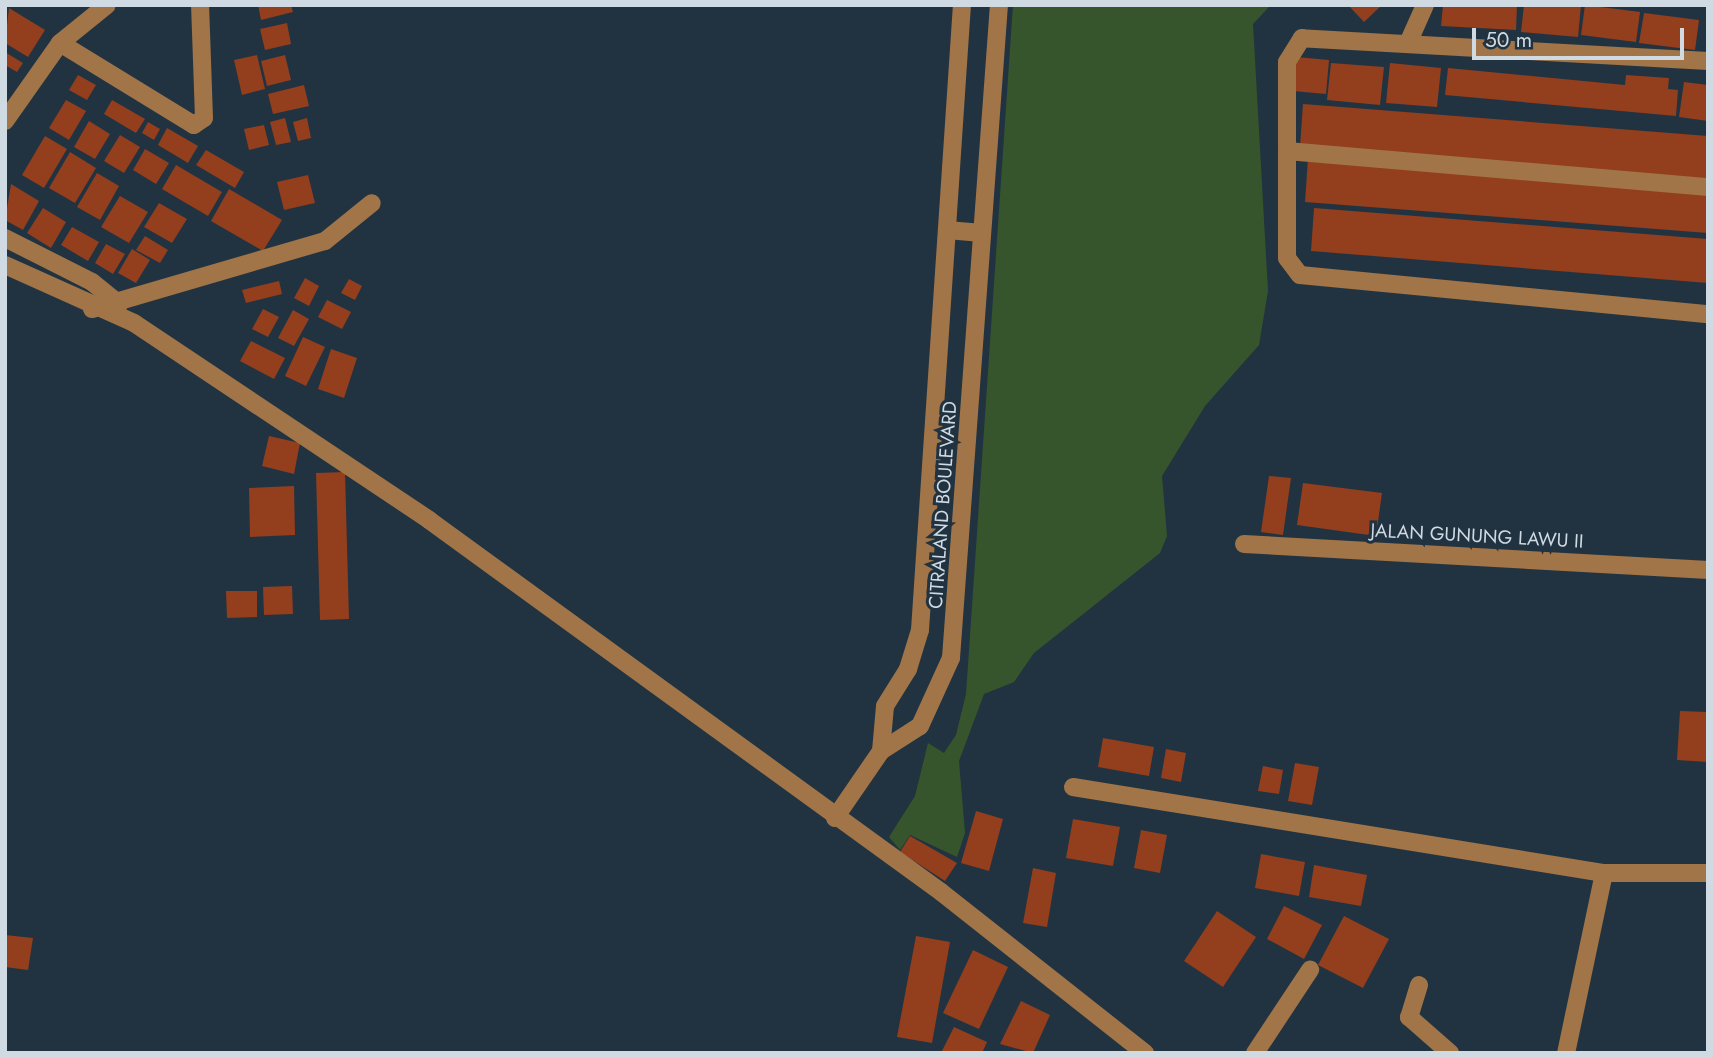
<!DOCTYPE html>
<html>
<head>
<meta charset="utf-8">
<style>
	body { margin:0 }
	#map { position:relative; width:1713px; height:1058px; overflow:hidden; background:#213341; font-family:Jost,sans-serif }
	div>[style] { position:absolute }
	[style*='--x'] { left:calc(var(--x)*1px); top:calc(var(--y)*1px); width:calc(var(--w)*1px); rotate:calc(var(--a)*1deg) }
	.green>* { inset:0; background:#36552c }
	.building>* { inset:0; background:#933e1d }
	.minor>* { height:18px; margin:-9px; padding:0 9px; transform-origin:9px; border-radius:9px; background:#a17548 }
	span { translate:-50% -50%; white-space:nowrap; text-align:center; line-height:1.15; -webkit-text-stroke:6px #213341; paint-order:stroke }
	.street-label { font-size:19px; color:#cfdae3 }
	.frame { position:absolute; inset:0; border:7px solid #cfdae3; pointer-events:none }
	.scale { position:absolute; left:1472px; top:28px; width:212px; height:32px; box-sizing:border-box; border:4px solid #cfdae3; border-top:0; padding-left:9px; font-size:21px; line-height:24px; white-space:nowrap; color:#cfdae3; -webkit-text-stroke:5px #213341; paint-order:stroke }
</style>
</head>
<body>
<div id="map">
	<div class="green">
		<div style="clip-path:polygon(1013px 5px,1269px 7px,1253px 24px,1268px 291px,1259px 345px,1205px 406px,1162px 476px,1167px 536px,1160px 553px,1034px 653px,1014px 682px,984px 694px,959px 761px,965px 833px,957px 857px,910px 835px,900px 850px,889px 837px,915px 796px,928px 743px,944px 753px,956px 735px,966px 694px)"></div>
	</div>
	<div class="building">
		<div style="clip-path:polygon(258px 5px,291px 5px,293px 12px,261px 20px)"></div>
		<div style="clip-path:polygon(1348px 5px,1382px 5px,1364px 22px)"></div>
		<div style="clip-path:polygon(1443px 5px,1517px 5px,1516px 30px,1441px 26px)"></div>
		<div style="clip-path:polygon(1524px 5px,1581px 5px,1578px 37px,1521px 32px)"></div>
		<div style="clip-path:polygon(1585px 5px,1640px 12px,1636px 42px,1581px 35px)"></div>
		<div style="clip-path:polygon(9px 8px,45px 30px,28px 57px,5px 43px)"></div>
		<div style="clip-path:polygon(1644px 13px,1699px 20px,1695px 50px,1639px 43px)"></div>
		<div style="clip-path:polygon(287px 23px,291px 44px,265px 50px,260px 29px)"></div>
		<div style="clip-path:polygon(5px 52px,23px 63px,17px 72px,5px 65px)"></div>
		<div style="clip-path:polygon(257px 55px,265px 89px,242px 95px,234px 60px)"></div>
		<div style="clip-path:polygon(285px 55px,291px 80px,267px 86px,261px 61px)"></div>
		<div style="clip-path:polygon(1296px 57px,1329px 60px,1326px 94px,1293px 91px)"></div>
		<div style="clip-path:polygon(1331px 63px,1384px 67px,1380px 105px,1327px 100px)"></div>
		<div style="clip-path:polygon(1390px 63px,1441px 68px,1437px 107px,1386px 103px)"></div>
		<div style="clip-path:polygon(1448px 68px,1625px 85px,1626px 75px,1669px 78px,1668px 89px,1678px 90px,1676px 116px,1445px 95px)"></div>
		<div style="clip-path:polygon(78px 75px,96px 85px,87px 100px,69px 90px)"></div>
		<div style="clip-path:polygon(1684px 82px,1708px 85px,1708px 121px,1679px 117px)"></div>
		<div style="clip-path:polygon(304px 85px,309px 106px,273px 114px,268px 94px)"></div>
		<div style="clip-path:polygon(66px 100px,86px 111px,69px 140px,49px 128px)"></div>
		<div style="clip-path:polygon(112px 100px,145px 119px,136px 133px,104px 114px)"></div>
		<div style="clip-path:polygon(1303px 104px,1708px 136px,1708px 179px,1300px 147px)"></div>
		<div style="clip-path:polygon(285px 118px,291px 142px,276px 145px,270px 122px)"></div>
		<div style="clip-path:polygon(307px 118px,311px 138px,298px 141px,293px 122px)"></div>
		<div style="clip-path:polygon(89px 121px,110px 134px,95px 159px,74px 147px)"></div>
		<div style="clip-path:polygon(148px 122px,160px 129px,154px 140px,142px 133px)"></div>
		<div style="clip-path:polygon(264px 125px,269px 145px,249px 150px,244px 129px)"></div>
		<div style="clip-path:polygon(167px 128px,198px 146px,188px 163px,158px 145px)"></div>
		<div style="clip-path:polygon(120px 135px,140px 147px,124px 173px,104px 161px)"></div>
		<div style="clip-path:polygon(45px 136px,67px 149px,44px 188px,22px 175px)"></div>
		<div style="clip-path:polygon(145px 149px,169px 163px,156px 184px,133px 170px)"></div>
		<div style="clip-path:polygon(206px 150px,244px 172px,235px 188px,196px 165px)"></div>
		<div style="clip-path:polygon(70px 152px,96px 168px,75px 203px,49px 188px)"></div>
		<div style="clip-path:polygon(1308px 159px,1708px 190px,1708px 233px,1305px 202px)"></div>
		<div style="clip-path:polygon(176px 165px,222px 192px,208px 216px,162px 189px)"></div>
		<div style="clip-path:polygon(97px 173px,119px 186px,100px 220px,77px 207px)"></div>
		<div style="clip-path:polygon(308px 175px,315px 203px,284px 210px,277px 182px)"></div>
		<div style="clip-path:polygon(11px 184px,39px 201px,23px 230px,5px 220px)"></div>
		<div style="clip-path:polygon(229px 189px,282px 220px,263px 251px,211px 221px)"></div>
		<div style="clip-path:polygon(120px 196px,148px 212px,129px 243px,101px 227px)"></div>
		<div style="clip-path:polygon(159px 203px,187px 219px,172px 243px,144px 227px)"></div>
		<div style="clip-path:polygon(43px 208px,66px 222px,51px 248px,27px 233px)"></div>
		<div style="clip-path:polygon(1314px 208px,1708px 239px,1708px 283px,1311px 251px)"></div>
		<div style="clip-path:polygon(72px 227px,99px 242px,88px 261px,61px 245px)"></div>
		<div style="clip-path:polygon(145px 236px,168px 250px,160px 263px,136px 250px)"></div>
		<div style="clip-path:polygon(106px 244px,125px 254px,113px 274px,95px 263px)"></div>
		<div style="clip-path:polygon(132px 249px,150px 260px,136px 283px,118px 273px)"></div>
		<div style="clip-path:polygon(305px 278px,319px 286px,309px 306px,294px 298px)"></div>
		<div style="clip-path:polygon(349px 279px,362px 286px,355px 300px,341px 293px)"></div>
		<div style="clip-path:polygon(279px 281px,282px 294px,246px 303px,242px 290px)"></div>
		<div style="clip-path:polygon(327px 300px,351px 312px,342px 329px,318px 317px)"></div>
		<div style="clip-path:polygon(263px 309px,279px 317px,268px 337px,252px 329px)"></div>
		<div style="clip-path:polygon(293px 310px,309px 319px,294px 346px,278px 338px)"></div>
		<div style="clip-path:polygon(303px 337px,325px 347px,306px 386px,285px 376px)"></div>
		<div style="clip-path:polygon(251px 341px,285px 358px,274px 379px,240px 361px)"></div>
		<div style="clip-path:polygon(331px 349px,357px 358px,344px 398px,318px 389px)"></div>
		<div style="clip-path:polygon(269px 436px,300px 443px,294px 474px,262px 466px)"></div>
		<div style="clip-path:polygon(345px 472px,349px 619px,320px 620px,316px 473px)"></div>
		<div style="clip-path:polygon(1269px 476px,1291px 478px,1283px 535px,1261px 532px)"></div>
		<div style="clip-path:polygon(1303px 483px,1382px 493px,1376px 536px,1297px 525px)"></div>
		<div style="clip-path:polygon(294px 486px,295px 535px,250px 537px,249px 488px)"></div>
		<div style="clip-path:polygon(292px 586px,293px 614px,264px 615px,263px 587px)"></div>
		<div style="clip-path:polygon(226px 591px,257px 591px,257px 617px,227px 618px)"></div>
		<div style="clip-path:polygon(1680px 711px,1708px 712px,1708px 762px,1677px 760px)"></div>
		<div style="clip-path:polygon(1103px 738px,1154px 747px,1149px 776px,1098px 767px)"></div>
		<div style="clip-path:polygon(1166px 749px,1186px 753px,1181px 782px,1161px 778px)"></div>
		<div style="clip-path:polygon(1295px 763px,1319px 767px,1312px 805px,1288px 801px)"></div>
		<div style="clip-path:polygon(1263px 766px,1283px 770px,1279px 794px,1258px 791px)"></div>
		<div style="clip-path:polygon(976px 811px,1003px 819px,989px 871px,961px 863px)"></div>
		<div style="clip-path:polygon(1073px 819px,1120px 827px,1113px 866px,1066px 858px)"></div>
		<div style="clip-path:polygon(1141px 830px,1167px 835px,1160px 873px,1134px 868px)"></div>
		<div style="clip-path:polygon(910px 836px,957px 863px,945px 881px,900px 852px)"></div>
		<div style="clip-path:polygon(1261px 854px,1305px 862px,1299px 896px,1255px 888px)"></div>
		<div style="clip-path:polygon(1314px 865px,1367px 875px,1361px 906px,1309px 897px)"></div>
		<div style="clip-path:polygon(1033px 868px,1056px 873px,1047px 927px,1023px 923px)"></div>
		<div style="clip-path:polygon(1284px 906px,1322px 925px,1304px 959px,1267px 939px)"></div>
		<div style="clip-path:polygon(1217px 911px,1256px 937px,1223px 987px,1184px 961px)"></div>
		<div style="clip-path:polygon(1344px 916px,1389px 939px,1363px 988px,1318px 965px)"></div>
		<div style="clip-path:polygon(5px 935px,33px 938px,28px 970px,5px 967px)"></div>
		<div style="clip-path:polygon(916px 936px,950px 942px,932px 1043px,897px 1037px)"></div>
		<div style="clip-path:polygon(973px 950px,1008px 967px,979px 1029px,943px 1013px)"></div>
		<div style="clip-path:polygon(1021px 1001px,1050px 1015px,1033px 1053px,1000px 1044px)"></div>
		<div style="clip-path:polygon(954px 1027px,987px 1042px,982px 1053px,941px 1053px)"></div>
	</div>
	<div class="minor">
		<div style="--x:1409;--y:41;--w:39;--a:-66"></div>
		<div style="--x:60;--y:43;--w:157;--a:31.5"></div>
		<div style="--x:194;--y:125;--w:12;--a:-35"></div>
		<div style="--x:204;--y:118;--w:113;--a:-92"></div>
		<div style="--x:1708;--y:61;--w:407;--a:-176.8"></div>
		<div style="--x:1302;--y:38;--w:28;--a:122"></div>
		<div style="--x:1287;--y:62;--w:196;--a:90"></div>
		<div style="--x:1287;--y:258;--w:21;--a:53"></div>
		<div style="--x:1300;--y:275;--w:410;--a:5.5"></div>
		<div style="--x:5;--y:121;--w:95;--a:-54.8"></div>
		<div style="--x:60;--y:43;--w:60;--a:-39"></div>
		<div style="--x:1287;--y:151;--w:423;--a:4.9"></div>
		<div style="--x:947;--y:230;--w:35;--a:5"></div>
		<div style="--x:5;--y:238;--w:97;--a:26.8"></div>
		<div style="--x:92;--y:282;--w:35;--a:39"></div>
		<div style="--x:5;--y:265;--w:141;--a:24.2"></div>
		<div style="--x:134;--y:323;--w:355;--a:33.7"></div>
		<div style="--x:429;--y:520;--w:633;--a:36"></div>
		<div style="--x:941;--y:892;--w:260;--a:38.3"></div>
		<div style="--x:92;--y:309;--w:243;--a:-16.3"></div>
		<div style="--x:325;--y:241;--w:60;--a:-39"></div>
		<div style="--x:1244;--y:544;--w:465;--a:3.2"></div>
		<div style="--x:881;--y:751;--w:45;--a:-84.9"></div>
		<div style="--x:885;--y:706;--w:44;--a:-58.1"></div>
		<div style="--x:908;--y:669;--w:41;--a:-72.9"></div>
		<div style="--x:920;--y:630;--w:626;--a:-86.16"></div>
		<div style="--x:1073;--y:787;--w:538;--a:9.2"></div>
		<div style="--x:1604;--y:873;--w:184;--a:101.9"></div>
		<div style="--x:835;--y:818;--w:81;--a:-55.5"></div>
		<div style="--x:881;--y:751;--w:46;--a:-32.7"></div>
		<div style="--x:920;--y:726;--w:75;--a:-65.5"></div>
		<div style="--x:951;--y:658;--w:655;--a:-85.8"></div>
		<div style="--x:1604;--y:873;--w:104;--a:0"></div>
		<div style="--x:1419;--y:985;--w:34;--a:107"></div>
		<div style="--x:1409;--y:1017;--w:55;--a:41.3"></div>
		<div style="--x:1255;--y:1053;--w:100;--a:-56.5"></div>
	</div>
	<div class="street-label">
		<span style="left:943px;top:505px;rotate:-86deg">CITRALAND BOULEVARD</span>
		<span style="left:1477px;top:536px;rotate:3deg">JALAN GUNUNG LAWU II</span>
	</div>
	<div class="frame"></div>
	<div class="scale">50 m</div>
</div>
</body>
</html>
